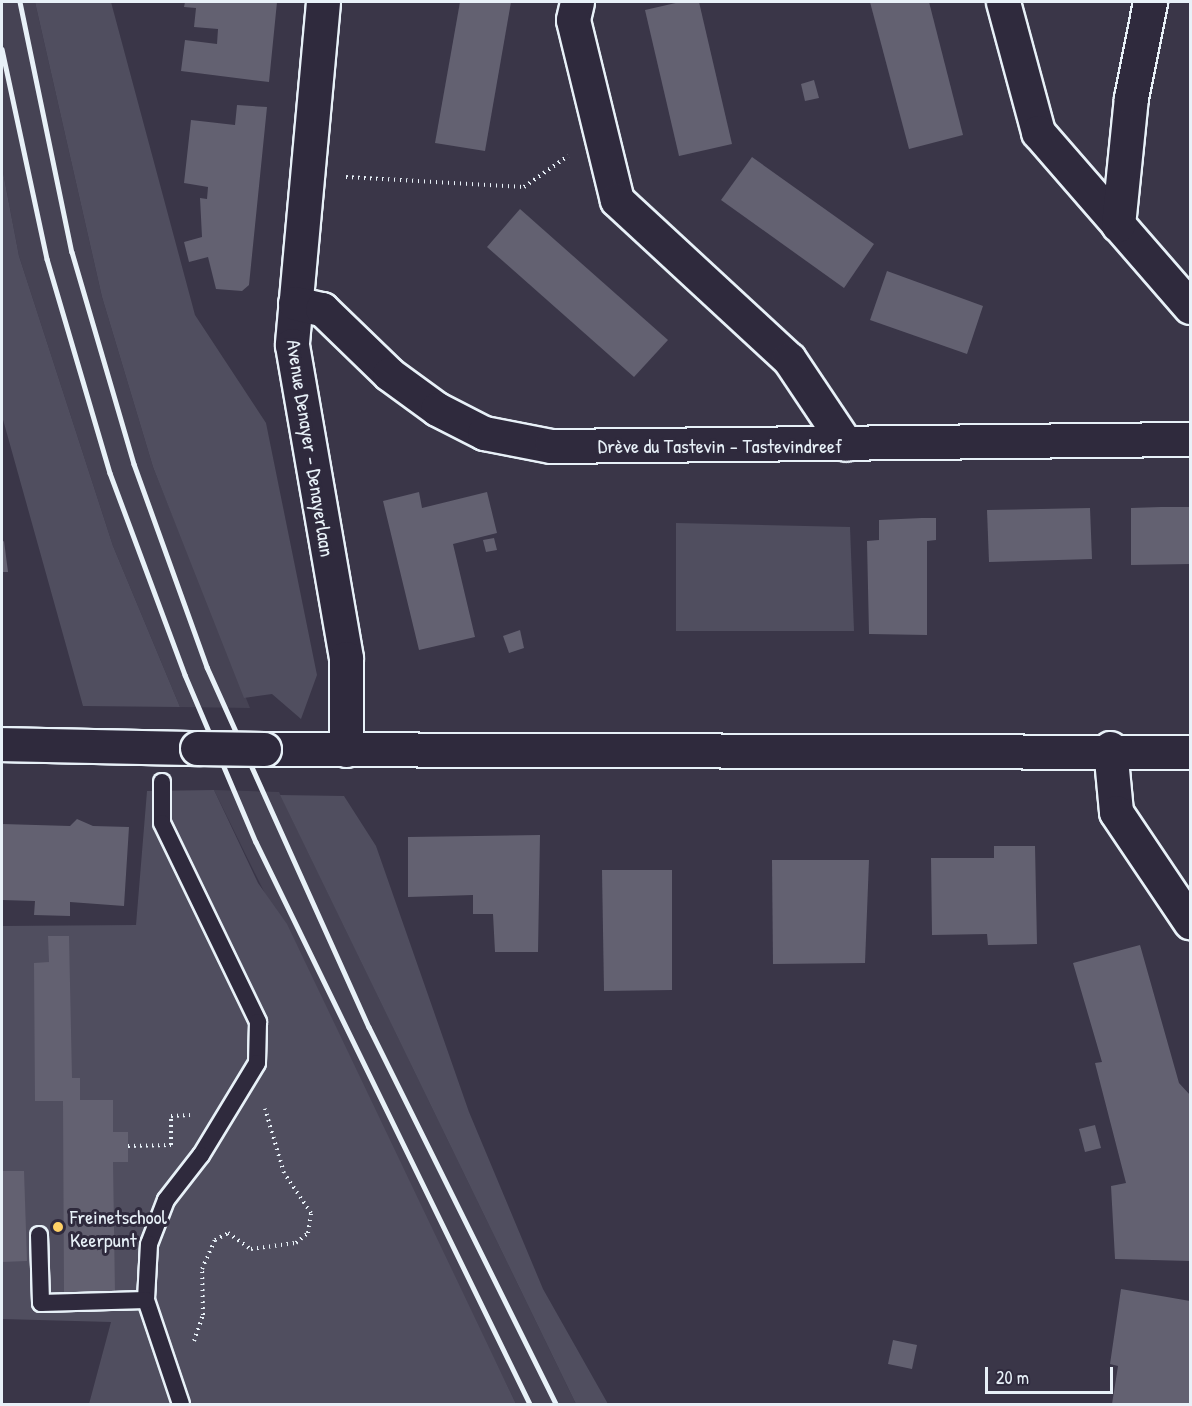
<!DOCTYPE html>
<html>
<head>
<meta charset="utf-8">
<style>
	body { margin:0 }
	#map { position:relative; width:1192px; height:1406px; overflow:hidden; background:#3a3648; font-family:"Patrick Hand",sans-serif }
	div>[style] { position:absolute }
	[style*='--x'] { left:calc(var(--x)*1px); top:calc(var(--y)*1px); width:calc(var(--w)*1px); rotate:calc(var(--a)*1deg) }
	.built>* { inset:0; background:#464354 }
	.green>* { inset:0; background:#504e5f }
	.building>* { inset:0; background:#636171 }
	.path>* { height:4px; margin-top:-2px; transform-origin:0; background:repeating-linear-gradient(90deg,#e8f1f8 0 1.5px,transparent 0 6px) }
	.roads { filter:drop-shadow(2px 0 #e8f1f8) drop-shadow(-2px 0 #e8f1f8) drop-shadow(0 2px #e8f1f8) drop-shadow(0 -2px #e8f1f8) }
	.lane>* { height:16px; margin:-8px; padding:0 8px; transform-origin:8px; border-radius:8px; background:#2f2a3d }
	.street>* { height:33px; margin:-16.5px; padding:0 16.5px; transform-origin:16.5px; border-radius:16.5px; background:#2f2a3d }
	.rail>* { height:4.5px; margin:-2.25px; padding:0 2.25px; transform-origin:2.25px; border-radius:2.25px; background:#e8f1f8 }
	.bridges { filter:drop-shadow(2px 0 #e8f1f8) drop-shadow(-2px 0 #e8f1f8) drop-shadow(0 2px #e8f1f8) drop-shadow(0 -2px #e8f1f8) }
	.street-bridge>* { height:33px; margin:-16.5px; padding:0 16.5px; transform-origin:16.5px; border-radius:16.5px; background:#2f2a3d }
	.dots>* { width:16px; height:16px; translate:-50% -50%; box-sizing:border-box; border:3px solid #2f2a3d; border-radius:50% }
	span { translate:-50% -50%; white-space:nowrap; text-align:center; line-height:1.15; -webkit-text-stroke:6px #2f2a3d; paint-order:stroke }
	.street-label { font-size:20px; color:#e8f1f8 }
	.poi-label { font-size:20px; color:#e8f1f8 }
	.left { translate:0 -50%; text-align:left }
	.frame { position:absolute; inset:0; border:3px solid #e8f1f8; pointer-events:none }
	.scale { position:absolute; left:985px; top:1367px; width:128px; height:27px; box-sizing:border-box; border:3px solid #e8f1f8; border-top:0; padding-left:8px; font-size:18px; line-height:21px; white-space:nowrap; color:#e8f1f8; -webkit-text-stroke:4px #2f2a3d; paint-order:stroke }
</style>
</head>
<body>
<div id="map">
	<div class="built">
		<div style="clip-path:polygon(2px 2px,35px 2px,102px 297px,153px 467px,250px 708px,180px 707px,113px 546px,19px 256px,2px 167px)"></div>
		<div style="clip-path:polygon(214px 790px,279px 792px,576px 1404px,516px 1404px)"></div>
	</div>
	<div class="green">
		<div style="clip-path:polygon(35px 2px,111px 2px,195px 315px,266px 423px,317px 675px,301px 719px,272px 694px,244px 698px,153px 467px,102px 297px)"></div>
		<div style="clip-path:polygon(2px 167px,19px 256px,113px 546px,180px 707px,83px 706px,2px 416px)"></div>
		<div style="clip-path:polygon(676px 523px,850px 527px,854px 631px,676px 631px)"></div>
		<div style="clip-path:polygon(214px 790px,258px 883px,287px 924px,516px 1404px,89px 1404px,111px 1322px,2px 1319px,2px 926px,136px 925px,147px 791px)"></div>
		<div style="clip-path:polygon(280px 795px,344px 796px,376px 846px,469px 1112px,543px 1289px,608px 1404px,576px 1404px)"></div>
	</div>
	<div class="building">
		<div style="clip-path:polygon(185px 2px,277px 2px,269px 82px,181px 71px,185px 40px,217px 44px,218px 29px,194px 27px,196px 8px,184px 7px)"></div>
		<div style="clip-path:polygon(460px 2px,511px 2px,485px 151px,435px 143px)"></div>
		<div style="clip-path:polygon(680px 2px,699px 2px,732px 144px,679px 156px,645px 10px)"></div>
		<div style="clip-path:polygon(870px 2px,929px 2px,963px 135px,909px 149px)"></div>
		<div style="clip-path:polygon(814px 80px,819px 98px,805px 101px,801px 84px)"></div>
		<div style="clip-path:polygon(237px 105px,267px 107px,249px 285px,242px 291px,216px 289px,208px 257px,189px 262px,184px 242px,202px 237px,200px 198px,207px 199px,208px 187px,184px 183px,191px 120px,235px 125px)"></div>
		<div style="clip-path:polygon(752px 157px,874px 244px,844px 288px,721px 200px)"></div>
		<div style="clip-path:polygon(520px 209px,668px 340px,634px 377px,487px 247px)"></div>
		<div style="clip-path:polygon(887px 271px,983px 306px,967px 354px,870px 320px)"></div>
		<div style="clip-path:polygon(419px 492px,422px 508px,487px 492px,497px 533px,453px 544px,475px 637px,419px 650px,383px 501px)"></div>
		<div style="clip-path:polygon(1161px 507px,1190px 507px,1190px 564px,1131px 565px,1131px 508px)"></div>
		<div style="clip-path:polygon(1090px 508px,1092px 559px,989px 562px,987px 510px)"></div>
		<div style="clip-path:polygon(922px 518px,936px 518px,936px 540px,927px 541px,927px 635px,869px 634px,867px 541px,879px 540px,879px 520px)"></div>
		<div style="clip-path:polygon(494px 538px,497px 550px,486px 552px,483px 540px)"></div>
		<div style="clip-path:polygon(4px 541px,8px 572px,2px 572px,2px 542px)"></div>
		<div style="clip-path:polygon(520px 630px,524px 648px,509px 653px,503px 636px)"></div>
		<div style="clip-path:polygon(77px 819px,93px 826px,129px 827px,124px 906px,70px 902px,70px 916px,34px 915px,35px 901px,2px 900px,2px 824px,70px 826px)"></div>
		<div style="clip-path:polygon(540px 835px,538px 952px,495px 952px,493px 914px,473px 914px,473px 895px,408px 897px,408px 837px)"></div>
		<div style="clip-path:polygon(994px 846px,1035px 846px,1037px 944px,988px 945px,987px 934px,932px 935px,931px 858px,994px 858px)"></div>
		<div style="clip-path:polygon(772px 860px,869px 860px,865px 963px,773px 964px)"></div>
		<div style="clip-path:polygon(602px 870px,672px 870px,672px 990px,604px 991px)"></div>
		<div style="clip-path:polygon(48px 936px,69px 936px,72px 1078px,80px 1078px,80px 1100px,113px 1100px,113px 1132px,128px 1132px,128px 1162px,113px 1162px,115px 1293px,64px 1293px,63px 1101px,35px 1101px,34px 963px,49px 962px)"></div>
		<div style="clip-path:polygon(1140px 945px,1179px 1083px,1190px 1095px,1190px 1261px,1115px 1259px,1111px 1186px,1126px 1183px,1095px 1063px,1102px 1062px,1073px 963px)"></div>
		<div style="clip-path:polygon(1095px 1125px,1101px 1148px,1085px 1152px,1079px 1129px)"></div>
		<div style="clip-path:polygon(2px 1171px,24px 1171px,27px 1261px,2px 1262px)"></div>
		<div style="clip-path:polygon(1121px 1289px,1190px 1301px,1190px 1404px,1112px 1404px,1118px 1366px,1110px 1364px)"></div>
		<div style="clip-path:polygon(893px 1340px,917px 1345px,912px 1369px,888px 1364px)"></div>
	</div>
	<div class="path">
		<div style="--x:346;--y:177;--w:178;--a:3.2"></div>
		<div style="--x:524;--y:187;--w:54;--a:-35.2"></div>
		<div style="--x:128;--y:1146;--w:43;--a:-1.3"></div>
		<div style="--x:171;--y:1145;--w:29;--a:-90"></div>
		<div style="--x:171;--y:1116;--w:19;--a:-3"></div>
		<div style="--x:194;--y:1341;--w:28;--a:-71"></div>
		<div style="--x:203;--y:1315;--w:46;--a:-91.2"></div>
		<div style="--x:202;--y:1269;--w:32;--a:-66"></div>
		<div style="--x:215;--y:1240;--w:15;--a:-28"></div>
		<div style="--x:228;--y:1233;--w:28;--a:35"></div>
		<div style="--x:251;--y:1249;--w:45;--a:-7.6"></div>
		<div style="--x:296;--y:1243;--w:16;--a:-40"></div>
		<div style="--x:308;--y:1233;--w:20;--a:-81"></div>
		<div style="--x:311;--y:1213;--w:48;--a:-124"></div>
		<div style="--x:284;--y:1173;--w:67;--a:-106.5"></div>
	</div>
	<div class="roads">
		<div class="lane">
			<div style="--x:162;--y:782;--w:41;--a:90"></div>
			<div style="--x:162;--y:823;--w:221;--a:64.2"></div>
			<div style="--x:258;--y:1022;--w:41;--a:91.4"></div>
			<div style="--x:257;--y:1063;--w:108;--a:121.3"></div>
			<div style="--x:201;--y:1155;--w:57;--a:127.9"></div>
			<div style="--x:166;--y:1200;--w:47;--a:111.1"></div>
			<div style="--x:149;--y:1244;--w:56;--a:93.1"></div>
			<div style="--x:146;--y:1300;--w:110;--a:71.4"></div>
			<div style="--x:39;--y:1235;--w:68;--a:88.3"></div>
			<div style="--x:41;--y:1303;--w:105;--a:-1.6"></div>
		</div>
		<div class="street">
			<div style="--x:323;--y:2;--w:344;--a:95.2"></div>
			<div style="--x:292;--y:345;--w:318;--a:80.2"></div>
			<div style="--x:346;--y:658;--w:92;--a:90"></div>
			<div style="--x:577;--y:2;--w:18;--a:103"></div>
			<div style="--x:573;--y:20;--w:185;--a:76.3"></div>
			<div style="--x:617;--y:200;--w:234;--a:42.8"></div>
			<div style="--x:789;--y:359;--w:102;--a:56.2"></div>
			<div style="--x:1003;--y:2;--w:135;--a:74.9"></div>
			<div style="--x:1038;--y:132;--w:232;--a:49"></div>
			<div style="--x:1118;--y:225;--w:128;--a:-84.2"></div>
			<div style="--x:1131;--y:98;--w:98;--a:-78.8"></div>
			<div style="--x:295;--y:303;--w:28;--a:13"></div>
			<div style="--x:322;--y:309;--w:93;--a:44.1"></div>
			<div style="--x:389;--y:374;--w:59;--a:36.1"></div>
			<div style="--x:437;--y:409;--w:53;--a:27.1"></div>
			<div style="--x:484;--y:433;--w:68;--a:11"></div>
			<div style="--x:551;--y:446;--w:639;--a:-0.63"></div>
			<div style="--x:2;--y:744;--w:195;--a:1.2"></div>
			<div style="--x:1110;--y:748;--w:64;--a:84.6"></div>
			<div style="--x:1116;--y:812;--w:133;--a:56.1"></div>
			<div style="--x:264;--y:749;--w:926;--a:0.19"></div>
		</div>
	</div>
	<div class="rail">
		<div style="--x:20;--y:2;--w:255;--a:78.3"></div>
		<div style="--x:72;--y:252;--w:221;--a:73.7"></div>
		<div style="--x:134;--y:464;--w:216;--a:70.2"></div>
		<div style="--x:207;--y:667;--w:395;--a:65.8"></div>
		<div style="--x:369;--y:1027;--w:421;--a:63.6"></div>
		<div style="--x:2;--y:49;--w:215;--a:77.9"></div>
		<div style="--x:47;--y:259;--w:223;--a:73.6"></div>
		<div style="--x:110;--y:473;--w:215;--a:69.6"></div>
		<div style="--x:185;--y:675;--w:181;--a:67"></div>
		<div style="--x:256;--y:842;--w:625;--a:64.01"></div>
	</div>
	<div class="bridges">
		<div class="street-bridge">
			<div style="--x:197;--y:748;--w:67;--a:0.9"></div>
		</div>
	</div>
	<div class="dots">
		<div style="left:58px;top:1227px;background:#ffd166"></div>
	</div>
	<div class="street-label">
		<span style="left:720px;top:445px">Drève du Tastevin - Tastevindreef</span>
		<span style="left:311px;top:448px;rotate:81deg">Avenue Denayer - Denayerlaan</span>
	</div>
	<div class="poi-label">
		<span class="left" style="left:70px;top:1228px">Freinetschool<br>Keerpunt</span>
	</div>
	<div class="frame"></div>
	<div class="scale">20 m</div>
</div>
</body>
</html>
